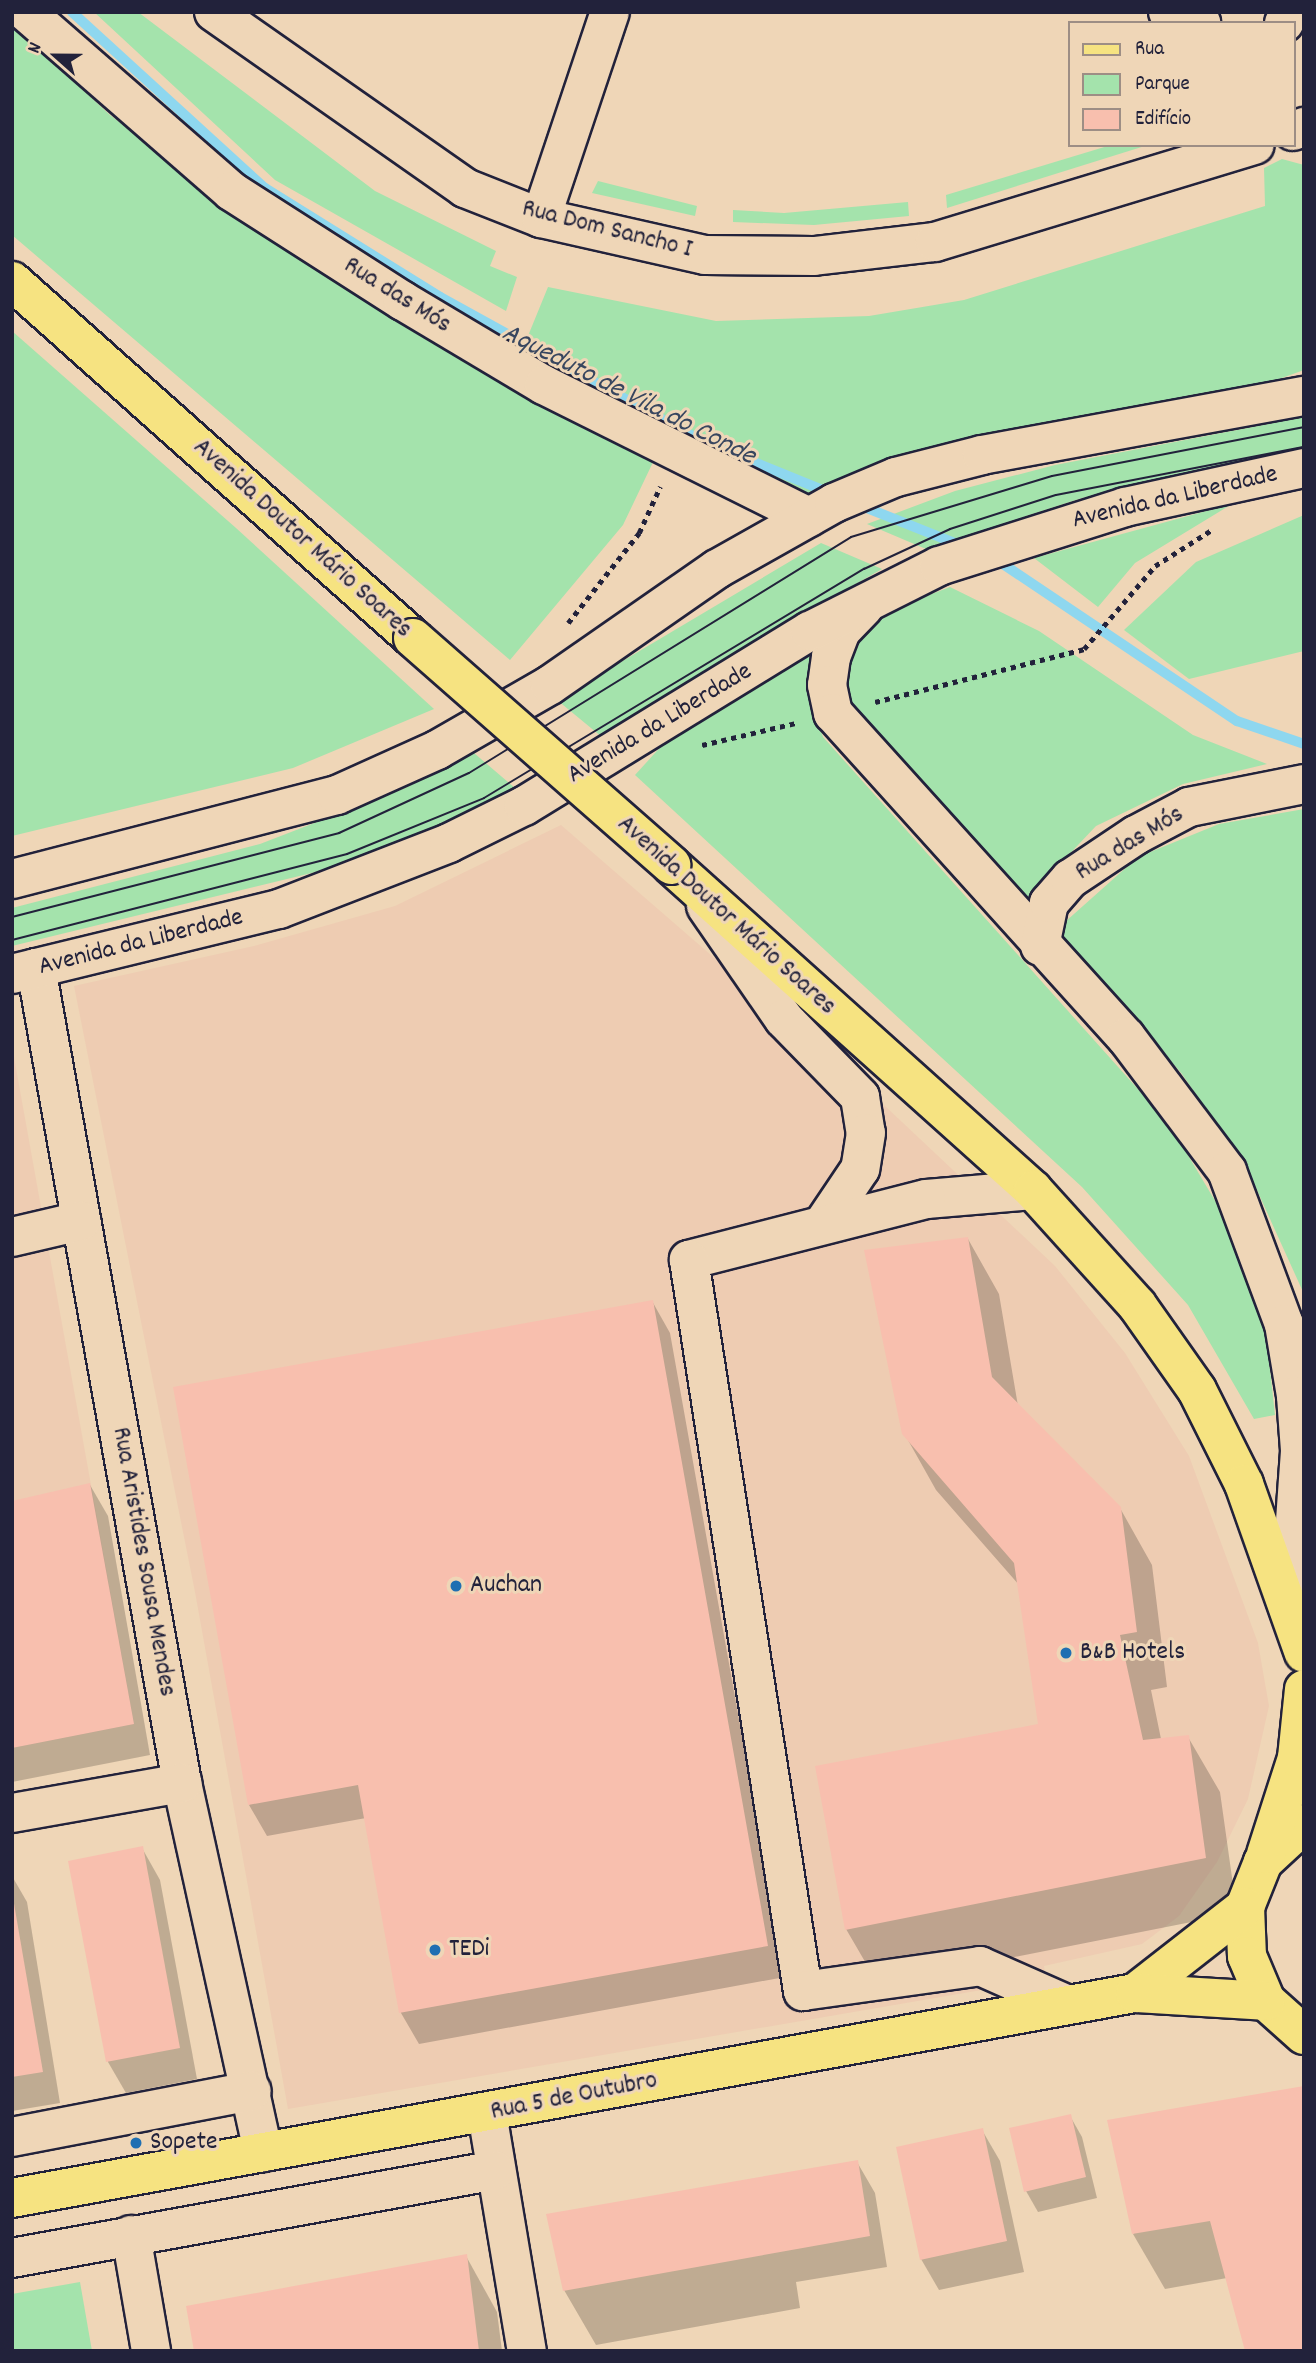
<!DOCTYPE html>
<html>
<head>
<meta charset="utf-8">
<style>
	body { margin:0 }
	#map { position:relative; width:1316px; height:2363px; overflow:hidden; background:#efd6b7; font-family:Dekko,sans-serif }
	div>[style] { position:absolute }
	[style*='--x'] { left:calc(var(--x)*1px); top:calc(var(--y)*1px); width:calc(var(--w)*1px); rotate:calc(var(--a)*1deg) }
	.built>* { inset:0; background:#eeccb2 }
	.green>* { inset:0; background:#a4e3ac }
	.shadow>* { inset:0; background:#0003 }
	.stream>* { height:10px; margin:-5px; padding:0 5px; transform-origin:5px; border-radius:5px; background:#8ed7ef }
	.building>* { inset:0; background:#f8bfae }
	.path>* { height:4.5px; margin-top:-2.25px; transform-origin:0; background:repeating-linear-gradient(90deg,#22223b 0 5px,transparent 0 10px) }
	.roads { filter:drop-shadow(2px 0 #22223b) drop-shadow(-2px 0 #22223b) drop-shadow(0 2px #22223b) drop-shadow(0 -2px #22223b) }
	.minor>* { height:38px; margin:-19px; padding:0 19px; transform-origin:19px; border-radius:19px; background:#efd6b7 }
	.major>* { height:38px; margin:-19px; padding:0 19px; transform-origin:19px; border-radius:19px; background:#f6e381 }
	.tram>* { height:2px; margin:-1px; padding:0 1px; transform-origin:1px; border-radius:1px; background:#22223b }
	.bridges { filter:drop-shadow(2px 0 #22223b) drop-shadow(-2px 0 #22223b) drop-shadow(0 2px #22223b) drop-shadow(0 -2px #22223b) }
	.major-bridge>* { height:38px; margin:-19px; padding:0 19px; transform-origin:19px; border-radius:19px; background:#f6e381 }
	.dots>* { width:19px; height:19px; translate:-50% -50%; box-sizing:border-box; border:4px solid #efd6b7; border-radius:50% }
	span { translate:-50% -50%; white-space:nowrap; text-align:center; line-height:1.15; -webkit-text-stroke:6px #efd6b7; paint-order:stroke }
	.street-label { font-size:26px; color:#22223b }
	.poi-label { font-size:26px; color:#22223b }
	.left { translate:0 -50%; text-align:left }
	.water-label { font-size:28px; color:#38465f; font-style:italic }
	.frame { position:absolute; inset:0; border:14px solid #22223b; pointer-events:none }
	.legend { position:absolute; left:1068px; top:21px; width:228px; height:126px; box-sizing:border-box; background:#efd6b7; border:2px solid #9d8e85; margin:0; padding:9px 12px; list-style:none; font-size:21px; color:#22223b }
	.legend li { display:flex; align-items:center; gap:14px; height:35px }
	.legend b { width:35px; border:2px solid #9d8e85 }
	.north { position:absolute; left:21px; top:21px; width:70px; height:70px; -webkit-text-stroke:5px #efd6b7; paint-order:stroke; rotate:291deg; font-size:19px; font-weight:700; line-height:28px; text-align:center; color:#22223b }
	.north::after { content:''; display:block; margin:auto; width:24px; height:32px; background:#22223b; clip-path:polygon(50% 0,100% 100%,50% 72%,0 100%) }
</style>
</head>
<body>
<div id="map">
	<div class="built">
		<div style="clip-path:polygon(561px 825px,885px 1106px,1055px 1266px,1125px 1353px,1189px 1456px,1258px 1643px,1269px 1706px,1248px 1799px,1217px 1862px,1179px 1916px,1142px 1944px,1044px 1966px,1046px 1979px,288px 2109px,195px 1592px,74px 986px,254px 946px,395px 906px)"></div>
		<div style="clip-path:polygon(12px 1046px,134px 1724px,12px 1748px)"></div>
	</div>
	<div class="green">
		<div style="clip-path:polygon(94px 12px,138px 12px,375px 191px,496px 251px,490px 266px,517px 277px,506px 311px,275px 180px)"></div>
		<div style="clip-path:polygon(12px 24px,110px 115px,235px 210px,655px 458px,623px 525px,510px 660px,12px 235px)"></div>
		<div style="clip-path:polygon(1111px 145px,1148px 145px,947px 208px,946px 195px)"></div>
		<div style="clip-path:polygon(1282px 159px,1304px 165px,1304px 370px,1254px 388px,809px 497px,521px 353px,548px 287px,716px 321px,869px 316px,964px 300px,1265px 206px,1264px 168px)"></div>
		<div style="clip-path:polygon(598px 181px,697px 206px,695px 216px,592px 193px)"></div>
		<div style="clip-path:polygon(908px 202px,909px 216px,814px 225px,733px 222px,733px 210px,784px 213px)"></div>
		<div style="clip-path:polygon(12px 331px,236px 528px,434px 709px,293px 768px,12px 836px)"></div>
		<div style="clip-path:polygon(1304px 417px,1304px 454px,1082px 498px,926px 549px,867px 524px,955px 491px,1055px 465px)"></div>
		<div style="clip-path:polygon(1232px 504px,1135px 563px,1098px 607px,1034px 558px)"></div>
		<div style="clip-path:polygon(1304px 515px,1304px 651px,1189px 679px,1124px 630px,1196px 562px)"></div>
		<div style="clip-path:polygon(821px 543px,882px 569px,740px 650px,608px 742px,557px 700px)"></div>
		<div style="clip-path:polygon(950px 587px,1039px 631px,1193px 735px,1267px 764px,1183px 784px,1096px 826px,1024px 902px,840px 691px,857px 638px,884px 612px)"></div>
		<div style="clip-path:polygon(820px 642px,807px 689px,823px 737px,1170px 1125px,1239px 1241px,1265px 1323px,1275px 1415px,1254px 1419px,1188px 1305px,1082px 1187px,635px 775px,675px 731px)"></div>
		<div style="clip-path:polygon(474px 753px,515px 788px,413px 837px,320px 871px,12px 946px,12px 908px,260px 844px,405px 788px)"></div>
		<div style="clip-path:polygon(1304px 809px,1304px 1294px,1251px 1177px,1182px 1074px,1056px 930px,1138px 857px,1219px 824px)"></div>
		<div style="clip-path:polygon(80px 2282px,92px 2351px,12px 2351px,12px 2294px)"></div>
	</div>
	<div class="shadow">
		<div style="clip-path:polygon(968px 1239px,999px 1294px,1018px 1406px,1120px 1508px,1152px 1565px,1167px 1687px,1151px 1690px,1161px 1739px,1188px 1737px,1220px 1792px,1237px 1913px,878px 1984px,846px 1929px,1040px 1725px,1019px 1585px,936px 1490px,904px 1433px)"></div>
		<div style="clip-path:polygon(652px 1301px,670px 1333px,785px 1977px,419px 2044px,401px 2013px,366px 1818px,267px 1836px,249px 1805px)"></div>
		<div style="clip-path:polygon(90px 1485px,108px 1516px,150px 1755px,12px 1782px,12px 1503px)"></div>
		<div style="clip-path:polygon(142px 1848px,160px 1880px,197px 2079px,126px 2093px,108px 2062px,70px 1862px)"></div>
		<div style="clip-path:polygon(12px 1876px,27px 1902px,60px 2103px,12px 2111px)"></div>
		<div style="clip-path:polygon(1304px 2088px,1227px 2278px,1165px 2289px,1133px 2234px)"></div>
		<div style="clip-path:polygon(1070px 2116px,1082px 2137px,1097px 2198px,1038px 2212px,1026px 2191px)"></div>
		<div style="clip-path:polygon(982px 2130px,1000px 2161px,1024px 2272px,939px 2290px,921px 2259px)"></div>
		<div style="clip-path:polygon(857px 2162px,875px 2193px,887px 2267px,796px 2282px,800px 2308px,596px 2345px,564px 2290px)"></div>
		<div style="clip-path:polygon(466px 2256px,497px 2312px,502px 2351px,196px 2351px)"></div>
	</div>
	<div class="stream">
		<div style="--x:72;--y:12;--w:261;--a:42.4"></div>
		<div style="--x:265;--y:188;--w:206;--a:31.9"></div>
		<div style="--x:440;--y:297;--w:301;--a:28.8"></div>
		<div style="--x:704;--y:442;--w:139;--a:22"></div>
		<div style="--x:857;--y:504;--w:113;--a:21.8"></div>
		<div style="--x:997;--y:560;--w:289;--a:33.9"></div>
		<div style="--x:1237;--y:721;--w:71;--a:18.9"></div>
	</div>
	<div class="building">
		<div style="clip-path:polygon(968px 1237px,992px 1377px,1121px 1507px,1137px 1632px,1120px 1635px,1143px 1740px,1189px 1735px,1206px 1858px,845px 1930px,815px 1766px,1038px 1724px,1014px 1563px,902px 1434px,864px 1250px)"></div>
		<div style="clip-path:polygon(653px 1300px,768px 1946px,399px 2013px,358px 1785px,248px 1805px,173px 1387px)"></div>
		<div style="clip-path:polygon(90px 1483px,134px 1724px,12px 1748px,12px 1501px)"></div>
		<div style="clip-path:polygon(143px 1846px,180px 2048px,106px 2062px,68px 1861px)"></div>
		<div style="clip-path:polygon(12px 1892px,43px 2072px,12px 2077px)"></div>
		<div style="clip-path:polygon(1304px 2086px,1304px 2351px,1245px 2351px,1210px 2221px,1132px 2234px,1107px 2120px)"></div>
		<div style="clip-path:polygon(1071px 2114px,1086px 2177px,1024px 2192px,1009px 2128px)"></div>
		<div style="clip-path:polygon(983px 2128px,1007px 2241px,920px 2260px,896px 2147px)"></div>
		<div style="clip-path:polygon(858px 2160px,870px 2236px,563px 2291px,546px 2214px)"></div>
		<div style="clip-path:polygon(467px 2254px,479px 2351px,194px 2351px,186px 2306px)"></div>
	</div>
	<div class="path">
		<div style="--x:568;--y:623;--w:115;--a:-51.7"></div>
		<div style="--x:639;--y:533;--w:51;--a:-65.5"></div>
		<div style="--x:875;--y:702;--w:216;--a:-14.2"></div>
		<div style="--x:1084;--y:649;--w:109;--a:-49.5"></div>
		<div style="--x:1155;--y:566;--w:69;--a:-32.5"></div>
		<div style="--x:702;--y:745;--w:97;--a:-13.2"></div>
	</div>
	<div class="roads">
		<div class="minor">
			<div style="--x:26;--y:12;--w:272;--a:41.1"></div>
			<div style="--x:231;--y:191;--w:204;--a:32.6"></div>
			<div style="--x:403;--y:301;--w:164;--a:30.8"></div>
			<div style="--x:544;--y:385;--w:296;--a:26.5"></div>
			<div style="--x:214;--y:12;--w:307;--a:35"></div>
			<div style="--x:465;--y:188;--w:82;--a:21.5"></div>
			<div style="--x:541;--y:218;--w:168;--a:12.7"></div>
			<div style="--x:705;--y:255;--w:109;--a:0.5"></div>
			<div style="--x:814;--y:256;--w:122;--a:-6.6"></div>
			<div style="--x:935;--y:242;--w:334;--a:-16.9"></div>
			<div style="--x:1168;--y:12;--w:35;--a:18"></div>
			<div style="--x:1284;--y:23;--w:13;--a:-61"></div>
			<div style="--x:1293;--y:131;--w:12;--a:-20"></div>
			<div style="--x:541;--y:218;--w:217;--a:-71.5"></div>
			<div style="--x:864;--y:607;--w:33;--a:134"></div>
			<div style="--x:841;--y:631;--w:28;--a:111"></div>
			<div style="--x:831;--y:657;--w:28;--a:98"></div>
			<div style="--x:827;--y:685;--w:29;--a:78"></div>
			<div style="--x:833;--y:713;--w:437;--a:47.9"></div>
			<div style="--x:1126;--y:1037;--w:168;--a:53"></div>
			<div style="--x:1227;--y:1171;--w:163;--a:69.6"></div>
			<div style="--x:1284;--y:1324;--w:73;--a:80.5"></div>
			<div style="--x:1296;--y:1396;--w:55;--a:85.8"></div>
			<div style="--x:1300;--y:1451;--w:98;--a:94.1"></div>
			<div style="--x:1293;--y:1549;--w:40;--a:104.4"></div>
			<div style="--x:12;--y:879;--w:336;--a:-14.5"></div>
			<div style="--x:337;--y:795;--w:110;--a:-24.2"></div>
			<div style="--x:437;--y:750;--w:130;--a:-29.9"></div>
			<div style="--x:550;--y:685;--w:203;--a:-34.8"></div>
			<div style="--x:717;--y:569;--w:134;--a:-29.4"></div>
			<div style="--x:834;--y:503;--w:67;--a:-22.8"></div>
			<div style="--x:896;--y:477;--w:89;--a:-14.3"></div>
			<div style="--x:982;--y:455;--w:327;--a:-10.4"></div>
			<div style="--x:706;--y:906;--w:137;--a:55.4"></div>
			<div style="--x:784;--y:1019;--w:109;--a:45.7"></div>
			<div style="--x:860;--y:1097;--w:36;--a:81"></div>
			<div style="--x:866;--y:1133;--w:36;--a:99"></div>
			<div style="--x:860;--y:1169;--w:66;--a:123.9"></div>
			<div style="--x:1040;--y:946;--w:44;--a:-78.2"></div>
			<div style="--x:1049;--y:903;--w:32;--a:-49"></div>
			<div style="--x:1070;--y:879;--w:79;--a:-33.7"></div>
			<div style="--x:1136;--y:835;--w:60;--a:-27.8"></div>
			<div style="--x:1189;--y:807;--w:117;--a:-11.3"></div>
			<div style="--x:36;--y:968;--w:828;--a:79.84"></div>
			<div style="--x:182;--y:1783;--w:378;--a:77.6"></div>
			<div style="--x:12;--y:974;--w:275;--a:-13.7"></div>
			<div style="--x:279;--y:909;--w:182;--a:-21.2"></div>
			<div style="--x:449;--y:843;--w:84;--a:-26.3"></div>
			<div style="--x:524;--y:806;--w:335;--a:-31.5"></div>
			<div style="--x:810;--y:631;--w:144;--a:-26.7"></div>
			<div style="--x:939;--y:566;--w:195;--a:-17.6"></div>
			<div style="--x:1125;--y:507;--w:183;--a:-12.3"></div>
			<div style="--x:1033;--y:1190;--w:107;--a:175.2"></div>
			<div style="--x:926;--y:1199;--w:245;--a:165.6"></div>
			<div style="--x:689;--y:1260;--w:740;--a:81.14"></div>
			<div style="--x:803;--y:1991;--w:179;--a:-8"></div>
			<div style="--x:980;--y:1966;--w:96;--a:23.9"></div>
			<div style="--x:12;--y:1237;--w:71;--a:-13.1"></div>
			<div style="--x:12;--y:1813;--w:173;--a:-10"></div>
			<div style="--x:487;--y:2113;--w:241;--a:80.5"></div>
			<div style="--x:12;--y:2137;--w:244;--a:-10.9"></div>
			<div style="--x:131;--y:2235;--w:118;--a:80.2"></div>
			<div style="--x:12;--y:2258;--w:491;--a:-10.3"></div>
		</div>
		<div class="major">
			<div style="--x:12;--y:281;--w:537;--a:41.68"></div>
			<div style="--x:671;--y:865;--w:486;--a:41.9"></div>
			<div style="--x:1033;--y:1190;--w:155;--a:47.9"></div>
			<div style="--x:1137;--y:1305;--w:104;--a:54.8"></div>
			<div style="--x:1197;--y:1390;--w:105;--a:63.4"></div>
			<div style="--x:1244;--y:1484;--w:179;--a:70.5"></div>
			<div style="--x:1304;--y:1824;--w:56;--a:137.2"></div>
			<div style="--x:1263;--y:1862;--w:48;--a:111.8"></div>
			<div style="--x:1245;--y:1907;--w:49;--a:87.7"></div>
			<div style="--x:1247;--y:1956;--w:49;--a:67.1"></div>
			<div style="--x:1266;--y:2001;--w:51;--a:41.8"></div>
			<div style="--x:1266;--y:1854;--w:101;--a:-72.1"></div>
			<div style="--x:1297;--y:1758;--w:69;--a:-84.2"></div>
			<div style="--x:1135;--y:1993;--w:140;--a:-38"></div>
			<div style="--x:12;--y:2198;--w:1142;--a:-10.35"></div>
			<div style="--x:1135;--y:1993;--w:131;--a:3.5"></div>
		</div>
	</div>
	<div class="tram">
		<div style="--x:12;--y:917;--w:338;--a:-14.4"></div>
		<div style="--x:339;--y:833;--w:143;--a:-24.8"></div>
		<div style="--x:469;--y:773;--w:449;--a:-31.7"></div>
		<div style="--x:851;--y:537;--w:210;--a:-16.9"></div>
		<div style="--x:1052;--y:476;--w:257;--a:-11"></div>
		<div style="--x:12;--y:940;--w:346;--a:-14.4"></div>
		<div style="--x:347;--y:854;--w:148;--a:-22.2"></div>
		<div style="--x:484;--y:798;--w:444;--a:-31.1"></div>
		<div style="--x:864;--y:569;--w:95;--a:-24.9"></div>
		<div style="--x:950;--y:529;--w:111;--a:-17.8"></div>
		<div style="--x:1056;--y:495;--w:253;--a:-11"></div>
	</div>
	<div class="bridges">
		<div class="major-bridge">
			<div style="--x:413;--y:638;--w:344;--a:41.3"></div>
		</div>
	</div>
	<div class="dots">
		<div style="left:456px;top:1586px;background:#1f6fb2"></div>
		<div style="left:1066px;top:1653px;background:#1f6fb2"></div>
		<div style="left:435px;top:1950px;background:#1f6fb2"></div>
		<div style="left:136px;top:2143px;background:#1f6fb2"></div>
	</div>
	<div class="street-label">
		<span style="left:607px;top:230px;rotate:14deg">Rua Dom Sancho I</span>
		<span style="left:397px;top:296px;rotate:32deg">Rua das Mós</span>
		<span style="left:1175px;top:498px;rotate:-13deg">Avenida da Liberdade</span>
		<span style="left:302px;top:539px;rotate:42deg">Avenida Doutor Mário Soares</span>
		<span style="left:660px;top:724px;rotate:-31deg">Avenida da Liberdade</span>
		<span style="left:1130px;top:844px;rotate:-31deg">Rua das Mós</span>
		<span style="left:726px;top:916px;rotate:42deg">Avenida Doutor Mário Soares</span>
		<span style="left:141px;top:943px;rotate:-14deg">Avenida da Liberdade</span>
		<span style="left:143px;top:1562px;rotate:80deg">Rua Aristides Sousa Mendes</span>
		<span style="left:574px;top:2097px;rotate:-11deg">Rua 5 de Outubro</span>
	</div>
	<div class="poi-label">
		<span class="left" style="left:470px;top:1586px">Auchan</span>
		<span class="left" style="left:1080px;top:1653px">B&amp;B Hotels</span>
		<span class="left" style="left:449px;top:1950px">TEDi</span>
		<span class="left" style="left:150px;top:2143px">Sopete</span>
	</div>
	<div class="water-label">
		<span style="left:628px;top:396px;rotate:27deg">Aqueduto de Vila do Conde</span>
	</div>
	<div class="frame"></div>
	<ul class="legend">
	<li><b style="height:9px;background:#f6e381"></b>Rua</li>
	<li><b style="height:19px;background:#a4e3ac"></b>Parque</li>
	<li><b style="height:19px;background:#f8bfae"></b>Edifício</li>
	</ul>
	<div class="north">N</div>
</div>
</body>
</html>
